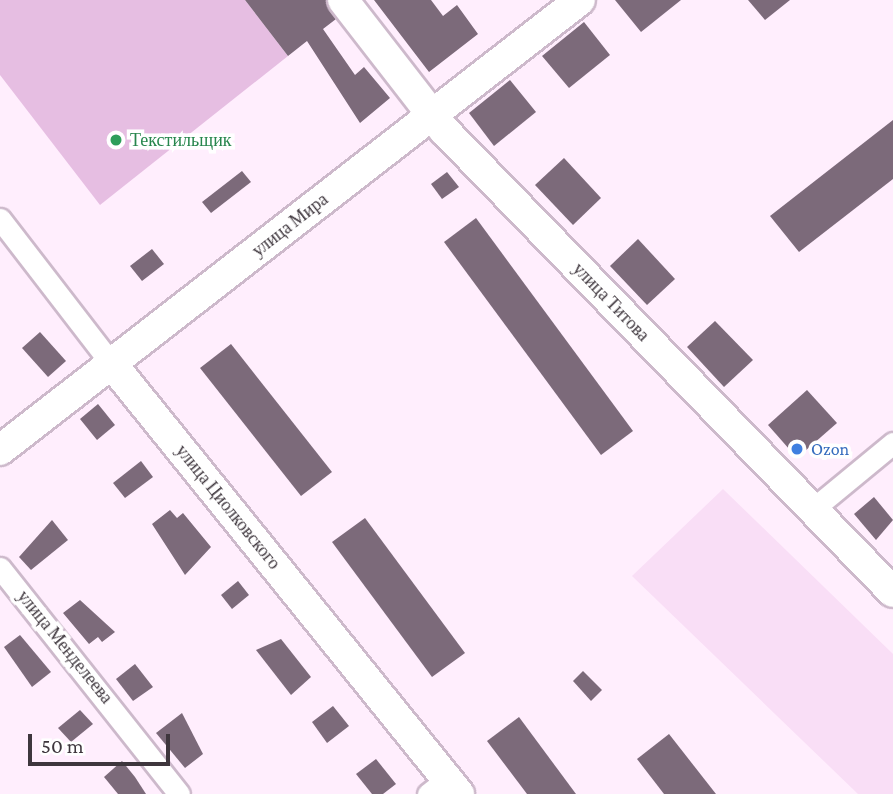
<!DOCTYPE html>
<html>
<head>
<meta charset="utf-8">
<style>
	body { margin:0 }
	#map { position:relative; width:893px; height:794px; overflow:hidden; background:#ffeefd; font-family:"Crimson Pro",serif }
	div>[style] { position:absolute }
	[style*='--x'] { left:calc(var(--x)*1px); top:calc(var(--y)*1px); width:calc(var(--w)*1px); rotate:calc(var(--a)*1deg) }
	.built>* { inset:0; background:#f9def6 }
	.green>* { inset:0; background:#e6bee2 }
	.building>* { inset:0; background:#7c6a7a }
	.roads { filter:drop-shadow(2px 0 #cdb9cb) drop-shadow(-2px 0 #cdb9cb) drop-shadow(0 2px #cdb9cb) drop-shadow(0 -2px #cdb9cb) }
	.street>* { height:21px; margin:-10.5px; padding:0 10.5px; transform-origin:10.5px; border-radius:10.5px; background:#fff }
	.secondary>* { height:30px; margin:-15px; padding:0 15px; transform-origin:15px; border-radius:15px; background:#fff }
	.dots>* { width:19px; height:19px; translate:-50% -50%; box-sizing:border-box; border:4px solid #fff; border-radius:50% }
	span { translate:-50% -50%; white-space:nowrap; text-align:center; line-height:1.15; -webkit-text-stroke:7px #fff; paint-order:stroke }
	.leisure-label { font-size:18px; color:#27864d }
	.left { translate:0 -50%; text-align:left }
	.street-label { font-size:18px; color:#3e363d }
	.shop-label { font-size:18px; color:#366cbe }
	.scale { position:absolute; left:28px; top:734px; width:142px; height:32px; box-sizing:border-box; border:4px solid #3e363d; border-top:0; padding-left:9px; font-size:21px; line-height:24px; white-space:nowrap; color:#3e363d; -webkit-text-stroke:5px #fff; paint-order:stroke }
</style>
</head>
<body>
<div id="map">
	<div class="built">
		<div style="clip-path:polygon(723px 489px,893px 654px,893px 794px,858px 794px,632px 576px)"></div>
	</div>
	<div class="green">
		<div style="clip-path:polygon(0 0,245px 0,288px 56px,100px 205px,0 75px)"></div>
	</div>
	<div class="building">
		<div style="clip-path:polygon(245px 0,326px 0,336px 19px,323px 29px,355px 75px,364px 67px,390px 98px,360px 123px,307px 41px,288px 56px)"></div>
		<div style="clip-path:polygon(374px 0,431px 0,443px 16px,457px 5px,478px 34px,429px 72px)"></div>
		<div style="clip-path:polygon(615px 0,681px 0,641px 32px)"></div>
		<div style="clip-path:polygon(748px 0,790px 0,765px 20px)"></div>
		<div style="clip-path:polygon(584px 22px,610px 55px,569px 88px,542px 56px)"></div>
		<div style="clip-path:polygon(510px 80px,536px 112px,494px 146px,469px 113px)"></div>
		<div style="clip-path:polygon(893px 120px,893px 179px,799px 252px,770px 216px)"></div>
		<div style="clip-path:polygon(564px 158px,601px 198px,573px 225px,535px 185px)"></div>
		<div style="clip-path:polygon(242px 171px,251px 182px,211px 213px,202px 202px)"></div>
		<div style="clip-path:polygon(447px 172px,459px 187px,442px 199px,431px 184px)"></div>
		<div style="clip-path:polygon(476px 218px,633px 431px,601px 455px,444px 242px)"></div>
		<div style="clip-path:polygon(638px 239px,675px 279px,647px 305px,610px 266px)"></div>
		<div style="clip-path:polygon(152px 249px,164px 264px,142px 281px,130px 266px)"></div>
		<div style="clip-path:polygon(715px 321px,753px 360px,724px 387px,687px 347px)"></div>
		<div style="clip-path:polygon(40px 332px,66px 361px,48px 377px,22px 348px)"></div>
		<div style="clip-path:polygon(231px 344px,332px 472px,301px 496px,200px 368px)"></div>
		<div style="clip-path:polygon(807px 390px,837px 423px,797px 458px,768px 425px)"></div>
		<div style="clip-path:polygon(98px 404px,115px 425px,97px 440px,80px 419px)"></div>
		<div style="clip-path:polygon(141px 461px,153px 477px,125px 498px,113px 483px)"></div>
		<div style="clip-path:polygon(874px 497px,893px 520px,876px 540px,854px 514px)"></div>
		<div style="clip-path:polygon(170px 510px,177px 518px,183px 513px,211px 547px,185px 575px,152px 524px)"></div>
		<div style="clip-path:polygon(365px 518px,465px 653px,432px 677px,332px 542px)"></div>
		<div style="clip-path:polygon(52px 520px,68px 540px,31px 570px,19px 557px)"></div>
		<div style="clip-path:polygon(238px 581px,249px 595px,232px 609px,221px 595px)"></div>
		<div style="clip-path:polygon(80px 600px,115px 632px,102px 642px,98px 637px,89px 644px,63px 613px)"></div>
		<div style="clip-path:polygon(20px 635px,51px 672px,32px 687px,4px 647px)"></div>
		<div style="clip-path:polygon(281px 639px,311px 677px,291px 695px,256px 650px)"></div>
		<div style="clip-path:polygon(135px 664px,153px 687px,133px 701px,116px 679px)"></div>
		<div style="clip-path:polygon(583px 671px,602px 690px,591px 701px,573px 681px)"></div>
		<div style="clip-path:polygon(333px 706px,349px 726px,327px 743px,312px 722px)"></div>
		<div style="clip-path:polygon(80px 710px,93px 724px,71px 742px,58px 728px)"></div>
		<div style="clip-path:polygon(182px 713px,203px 754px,185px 768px,156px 733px)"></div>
		<div style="clip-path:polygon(519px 717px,576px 794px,527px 794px,487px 741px)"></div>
		<div style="clip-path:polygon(669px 734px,716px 794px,664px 794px,637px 759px)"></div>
		<div style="clip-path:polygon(376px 759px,396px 784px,383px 794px,372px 794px,356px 774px)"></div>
		<div style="clip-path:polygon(122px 761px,135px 777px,146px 794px,118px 794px,104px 777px)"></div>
	</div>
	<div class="roads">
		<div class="street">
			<div style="--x:0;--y:219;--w:182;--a:52.4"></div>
			<div style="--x:813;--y:509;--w:104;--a:-39.5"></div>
			<div style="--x:0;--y:568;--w:288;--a:51.6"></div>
			<div style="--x:428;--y:794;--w:24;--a:-38"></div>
		</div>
		<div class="secondary">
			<div style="--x:343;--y:0;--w:165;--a:52.2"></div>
			<div style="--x:444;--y:130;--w:644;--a:45.82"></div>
			<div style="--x:111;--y:363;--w:554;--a:51.08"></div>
			<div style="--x:0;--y:450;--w:734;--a:-37.81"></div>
		</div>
	</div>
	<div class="dots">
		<div style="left:116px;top:140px;background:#2e9e5b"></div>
		<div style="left:797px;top:449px;background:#3f7fe0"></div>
	</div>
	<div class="leisure-label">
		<span class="left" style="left:130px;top:140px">Текстильщик</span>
	</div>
	<div class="street-label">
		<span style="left:290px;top:225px;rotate:-38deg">улица Мира</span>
		<span style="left:611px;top:302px;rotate:46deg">улица Титова</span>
		<span style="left:228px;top:507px;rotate:51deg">улица Циолковского</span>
		<span style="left:65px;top:647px;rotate:51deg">улица Менделеева</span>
	</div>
	<div class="shop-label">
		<span class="left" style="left:811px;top:449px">Ozon</span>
	</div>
	<div class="scale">50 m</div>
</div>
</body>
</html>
